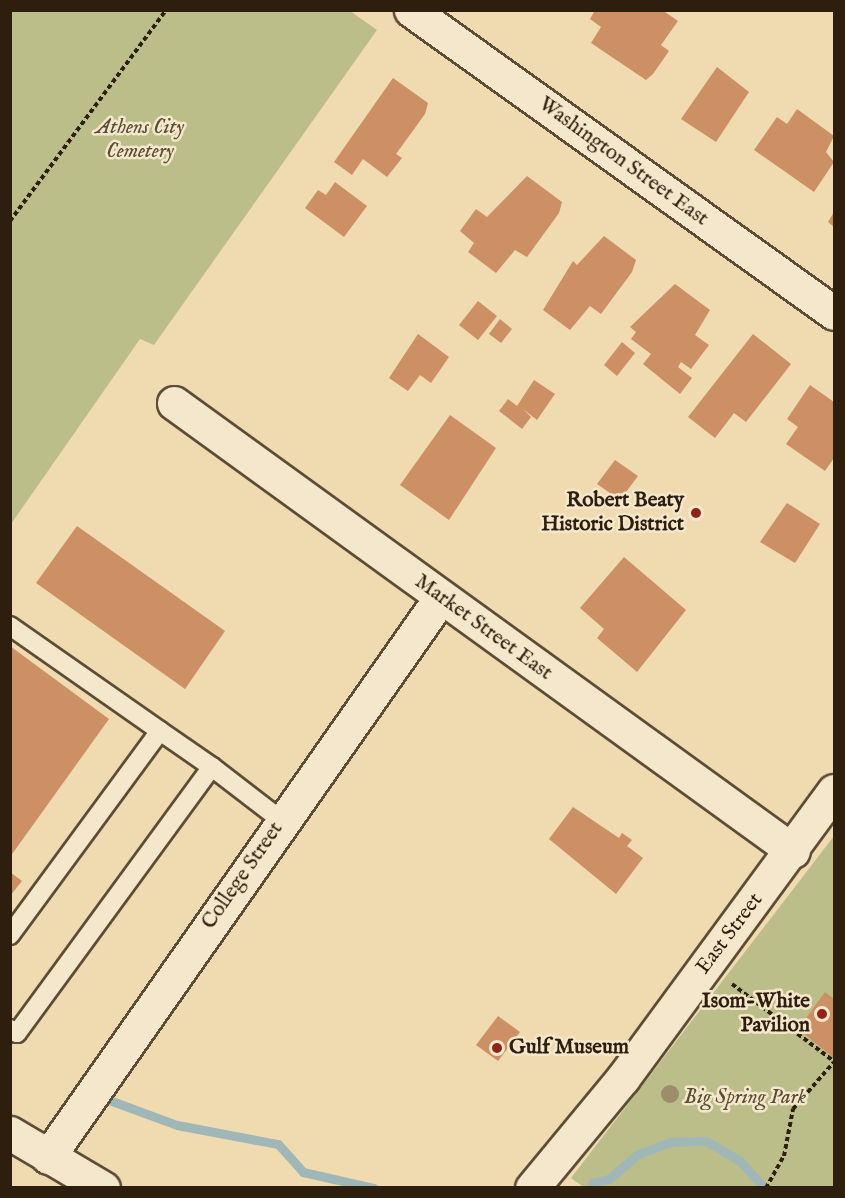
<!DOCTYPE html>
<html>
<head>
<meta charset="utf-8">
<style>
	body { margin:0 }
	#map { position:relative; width:845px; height:1198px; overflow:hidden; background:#f0dab0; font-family:"IM FELL English",serif }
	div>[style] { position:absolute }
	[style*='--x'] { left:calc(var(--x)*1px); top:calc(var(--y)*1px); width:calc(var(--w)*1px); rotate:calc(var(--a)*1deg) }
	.green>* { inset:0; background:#bcbe89 }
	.stream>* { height:9px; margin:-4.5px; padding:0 4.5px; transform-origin:4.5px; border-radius:4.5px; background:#9fb8b7 }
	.building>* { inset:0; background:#cc9064 }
	.path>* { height:4px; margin-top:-2px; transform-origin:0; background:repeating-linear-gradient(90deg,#2d1e0e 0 4.5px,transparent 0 7.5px) }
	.roads { filter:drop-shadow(2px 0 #5e4d36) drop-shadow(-2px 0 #5e4d36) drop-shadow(0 2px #5e4d36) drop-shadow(0 -2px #5e4d36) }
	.service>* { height:18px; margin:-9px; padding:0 9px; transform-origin:9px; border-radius:9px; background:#f5e7cc }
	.minor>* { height:33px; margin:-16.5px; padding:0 16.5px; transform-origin:16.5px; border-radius:16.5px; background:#f5e7cc }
	.tertiary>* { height:33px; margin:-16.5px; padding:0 16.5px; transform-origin:16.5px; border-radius:16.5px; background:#f5e7cc }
	.secondary>* { height:33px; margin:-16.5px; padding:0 16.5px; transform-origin:16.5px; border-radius:16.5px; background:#f5e7cc }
	.trees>* { width:18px; height:18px; margin:-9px; border-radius:50%; background:#9c8d6b }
	.dots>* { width:16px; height:16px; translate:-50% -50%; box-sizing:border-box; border:3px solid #f5e7cc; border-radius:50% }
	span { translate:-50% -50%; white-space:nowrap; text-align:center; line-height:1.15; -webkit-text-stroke:5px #f5e7cc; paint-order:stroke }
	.park-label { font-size:21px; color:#584e33; font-style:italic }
	.street-label { font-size:21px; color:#2d1e0e }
	.poi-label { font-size:21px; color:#2d1e0e; font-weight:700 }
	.right { translate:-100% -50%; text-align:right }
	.left { translate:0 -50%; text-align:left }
	.frame { position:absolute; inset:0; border:12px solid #2d1e0e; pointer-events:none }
</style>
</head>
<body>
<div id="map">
	<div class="green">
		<div style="clip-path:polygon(11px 10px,350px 11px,377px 30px,154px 345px,140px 339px,11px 524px)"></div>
		<div style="clip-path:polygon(834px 836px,834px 1187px,585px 1188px,571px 1178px)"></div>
	</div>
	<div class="stream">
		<div style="--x:109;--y:1100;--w:72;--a:20.2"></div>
		<div style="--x:177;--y:1125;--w:103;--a:10.7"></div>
		<div style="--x:278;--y:1144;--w:38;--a:48"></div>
		<div style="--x:303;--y:1172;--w:73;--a:12.7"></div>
		<div style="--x:592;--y:1183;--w:17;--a:-13"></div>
		<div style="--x:609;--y:1179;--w:38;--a:-41"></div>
		<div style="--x:638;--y:1154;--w:35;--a:-20"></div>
		<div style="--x:671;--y:1142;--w:35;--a:-2"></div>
		<div style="--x:706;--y:1141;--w:39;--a:30"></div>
		<div style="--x:740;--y:1161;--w:36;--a:48"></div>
	</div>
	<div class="building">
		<div style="clip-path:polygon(595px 10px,662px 10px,678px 21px,661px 45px,669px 51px,653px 74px,646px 80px,591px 43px,601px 27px,590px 19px)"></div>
		<div style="clip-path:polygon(717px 67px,749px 92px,716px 142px,681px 119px)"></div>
		<div style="clip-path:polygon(393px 78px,428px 103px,425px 114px,396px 154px,402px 158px,387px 177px,363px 159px,352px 175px,334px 162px)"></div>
		<div style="clip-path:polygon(797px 109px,834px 136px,826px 152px,834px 162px,814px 192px,754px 150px,777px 117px,787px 124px)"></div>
		<div style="clip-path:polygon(527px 176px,562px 202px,559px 213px,527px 257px,515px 250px,496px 273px,468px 252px,474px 243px,460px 231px,476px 209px,487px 217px)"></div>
		<div style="clip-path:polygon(335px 182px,367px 206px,344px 237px,305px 208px,318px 190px,326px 195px)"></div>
		<div style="clip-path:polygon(834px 212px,834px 227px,828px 222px)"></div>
		<div style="clip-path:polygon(604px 236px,636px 260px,632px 272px,601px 314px,590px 306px,570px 330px,543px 310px,573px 261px,577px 265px)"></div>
		<div style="clip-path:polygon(675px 284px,710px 310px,695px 335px,709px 345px,691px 369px,681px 362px,678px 367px,692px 378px,680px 394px,643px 364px,651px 354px,631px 339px,636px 332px,630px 327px)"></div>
		<div style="clip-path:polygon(478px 301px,497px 316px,478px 340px,459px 325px)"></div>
		<div style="clip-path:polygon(500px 319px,512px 329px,501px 343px,489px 334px)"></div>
		<div style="clip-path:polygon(418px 334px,449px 357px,431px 383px,420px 375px,408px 391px,389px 378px)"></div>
		<div style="clip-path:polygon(753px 334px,791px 364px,746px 422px,734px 413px,715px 438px,688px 417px)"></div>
		<div style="clip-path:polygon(622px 342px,635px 353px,617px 376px,604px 365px)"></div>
		<div style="clip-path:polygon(534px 380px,555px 394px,537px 420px,523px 409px,531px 417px,522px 429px,499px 411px,508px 399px,517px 406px)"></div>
		<div style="clip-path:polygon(810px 385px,834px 402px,834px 458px,825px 471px,786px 444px,798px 427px,787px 419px)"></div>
		<div style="clip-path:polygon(450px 415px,496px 448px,449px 520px,400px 485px)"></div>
		<div style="clip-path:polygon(615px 460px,638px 476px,620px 500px,597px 484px)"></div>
		<div style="clip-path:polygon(787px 503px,820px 524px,795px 563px,760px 542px)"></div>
		<div style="clip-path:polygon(77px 526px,225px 631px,185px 689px,36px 583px)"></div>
		<div style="clip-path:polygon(624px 557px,686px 610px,637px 672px,597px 638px,604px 629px,580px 608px)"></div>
		<div style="clip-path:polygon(10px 646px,109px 719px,10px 857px)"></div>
		<div style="clip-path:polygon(573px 807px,619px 838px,622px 833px,632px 840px,627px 846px,643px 858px,616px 894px,549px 839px)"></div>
		<div style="clip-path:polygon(10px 872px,22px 881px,10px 896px)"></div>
		<div style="clip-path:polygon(825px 992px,834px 999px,834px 1058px,798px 1029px)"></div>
		<div style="clip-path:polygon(498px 1016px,520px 1032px,498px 1061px,476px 1045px)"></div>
	</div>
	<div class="path">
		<div style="--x:10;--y:221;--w:262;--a:-53.5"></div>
		<div style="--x:732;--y:984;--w:126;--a:37.2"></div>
		<div style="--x:766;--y:1188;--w:37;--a:-61"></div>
		<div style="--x:784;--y:1156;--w:48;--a:-79.2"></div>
		<div style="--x:793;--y:1109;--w:62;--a:-48.9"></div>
	</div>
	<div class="roads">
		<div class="service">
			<div style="--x:10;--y:626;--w:183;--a:35"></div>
			<div style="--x:10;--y:935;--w:253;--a:-53.7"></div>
			<div style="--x:160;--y:731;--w:63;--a:34.7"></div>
			<div style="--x:10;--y:1029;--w:8;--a:30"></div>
			<div style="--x:17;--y:1033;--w:330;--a:-53.8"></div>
			<div style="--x:212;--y:767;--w:88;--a:37.6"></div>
		</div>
		<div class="minor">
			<div style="--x:174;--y:403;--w:764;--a:35.9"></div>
			<div style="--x:48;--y:1157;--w:684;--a:-54.94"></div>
			<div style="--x:532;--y:1188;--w:143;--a:-50.4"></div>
			<div style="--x:623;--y:1078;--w:356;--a:-53.7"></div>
		</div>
		<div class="tertiary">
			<div style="--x:411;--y:10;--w:520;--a:35.61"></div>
		</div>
		<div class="secondary">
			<div style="--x:10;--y:1133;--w:108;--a:30.6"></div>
		</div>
	</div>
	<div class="trees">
		<div style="left:670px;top:1094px"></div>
	</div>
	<div class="dots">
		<div style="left:696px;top:513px;background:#8f2418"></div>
		<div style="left:822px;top:1014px;background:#8f2418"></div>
		<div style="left:497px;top:1048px;background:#8f2418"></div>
	</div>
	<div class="park-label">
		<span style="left:140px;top:140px">Athens City<br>Cemetery</span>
		<span style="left:745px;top:1098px">Big Spring Park</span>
	</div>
	<div class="street-label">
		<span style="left:623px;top:162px;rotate:36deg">Washington Street East</span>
		<span style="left:483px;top:628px;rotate:36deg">Market Street East</span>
		<span style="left:243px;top:876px;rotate:-55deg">College Street</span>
		<span style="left:730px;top:934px;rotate:-53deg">East Street</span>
	</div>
	<div class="poi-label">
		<span class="right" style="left:684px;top:513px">Robert Beaty<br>Historic District</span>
		<span class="right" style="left:810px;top:1014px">Isom-White<br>Pavilion</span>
		<span class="left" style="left:509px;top:1048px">Gulf Museum</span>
	</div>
	<div class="frame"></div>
</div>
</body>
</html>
